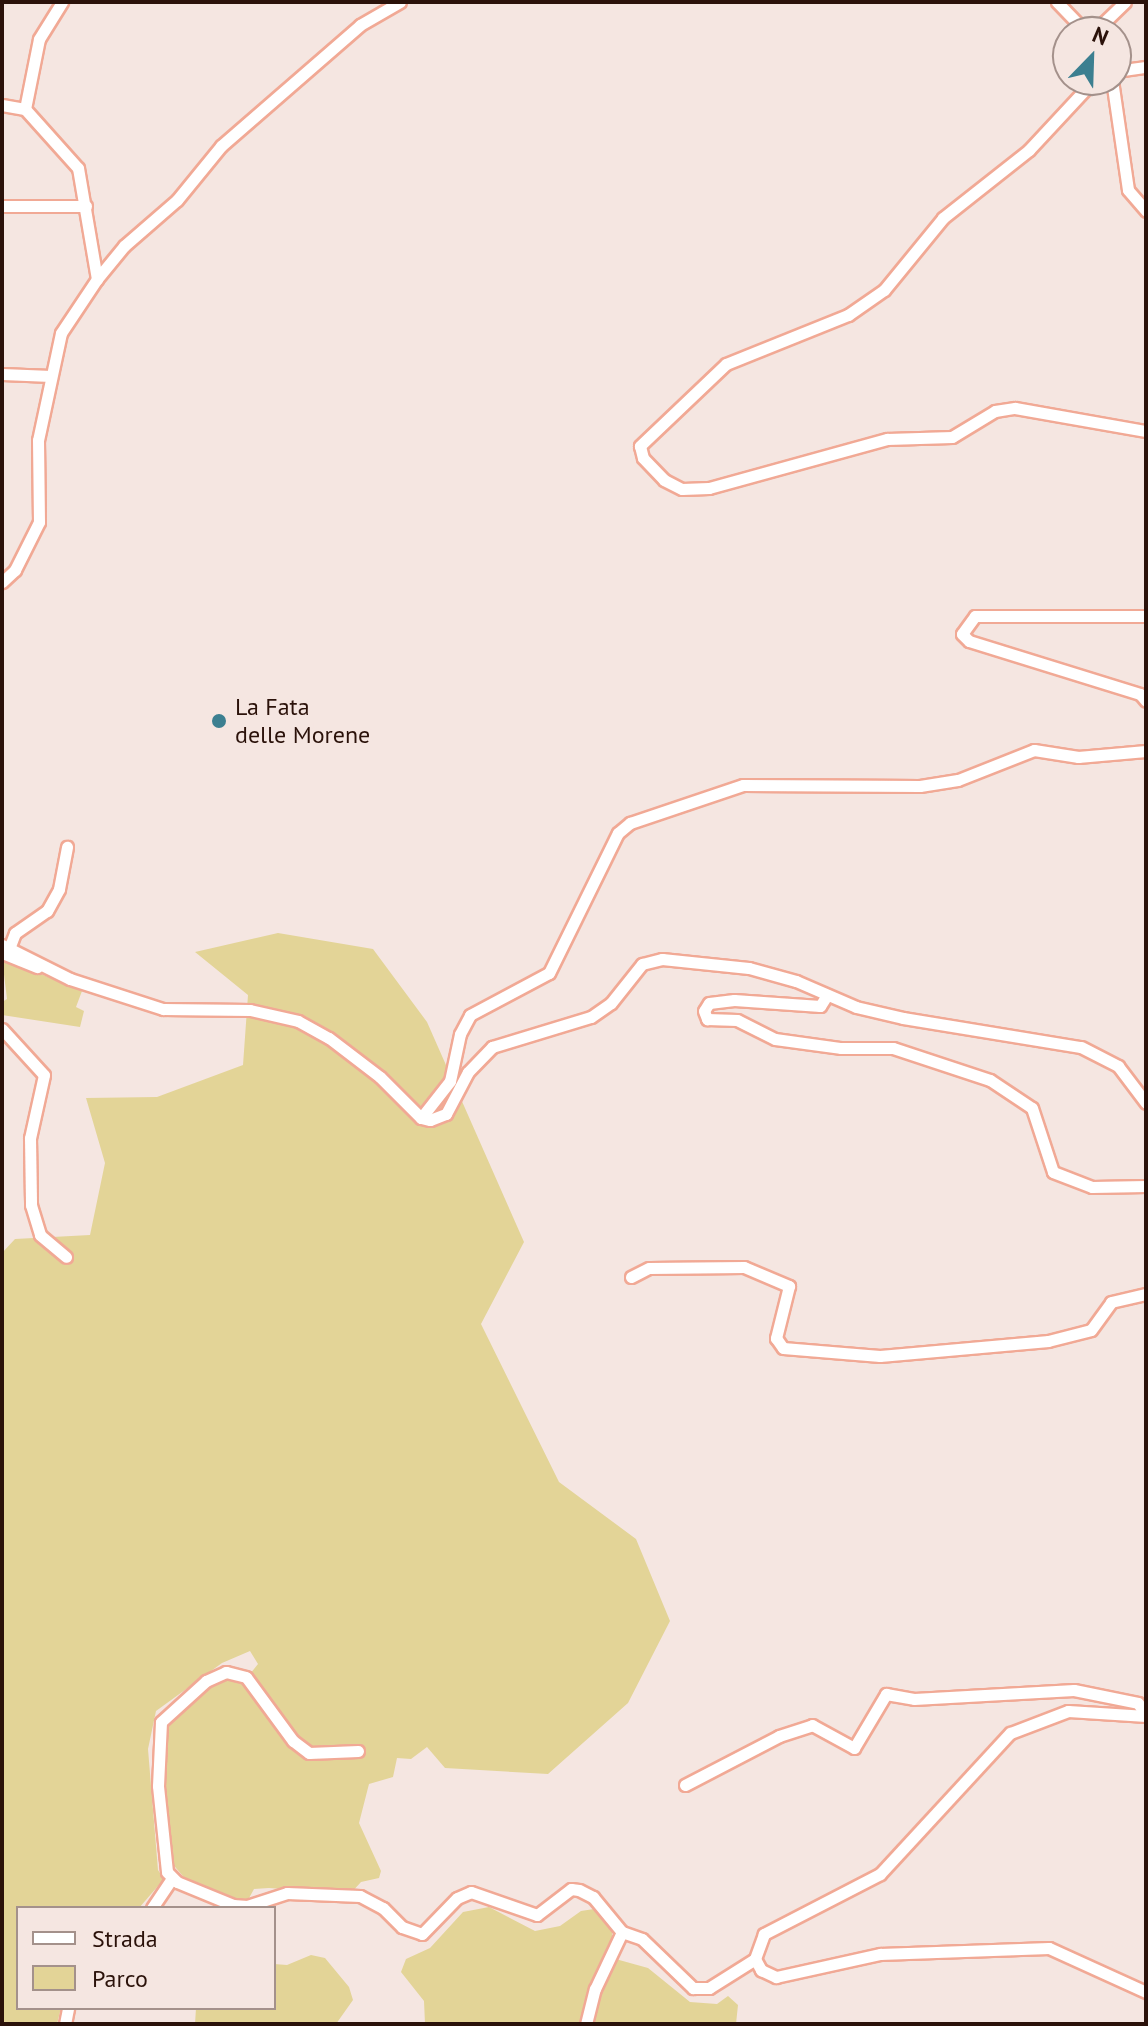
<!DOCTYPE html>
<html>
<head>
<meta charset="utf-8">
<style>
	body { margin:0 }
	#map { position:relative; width:1148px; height:2026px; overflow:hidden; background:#f5e6e1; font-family:"PT Sans",sans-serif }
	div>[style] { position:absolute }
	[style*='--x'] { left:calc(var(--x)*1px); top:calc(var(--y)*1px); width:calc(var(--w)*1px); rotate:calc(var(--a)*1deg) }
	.green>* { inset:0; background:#e3d497 }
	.roads { filter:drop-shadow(2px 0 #f1a995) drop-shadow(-2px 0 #f1a995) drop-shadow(0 2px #f1a995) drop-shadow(0 -2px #f1a995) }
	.minor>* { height:11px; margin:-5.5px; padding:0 5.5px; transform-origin:5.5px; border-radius:5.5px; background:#fff }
	.dots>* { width:22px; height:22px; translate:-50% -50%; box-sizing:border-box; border:4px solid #f5e6e1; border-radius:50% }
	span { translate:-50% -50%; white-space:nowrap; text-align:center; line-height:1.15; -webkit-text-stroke:8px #f5e6e1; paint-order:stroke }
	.poi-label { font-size:24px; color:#2b120a }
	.left { translate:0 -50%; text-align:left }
	.frame { position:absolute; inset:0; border:4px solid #2b120a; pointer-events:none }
	.legend { position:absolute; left:16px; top:1906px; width:260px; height:104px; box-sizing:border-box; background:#f5e6e1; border:2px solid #a4918b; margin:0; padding:10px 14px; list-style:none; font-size:24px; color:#2b120a }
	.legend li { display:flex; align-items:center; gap:16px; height:40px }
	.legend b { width:40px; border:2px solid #a4918b }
	.north { position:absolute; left:1052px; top:16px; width:80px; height:80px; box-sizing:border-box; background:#f5e6e1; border:2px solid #a4918b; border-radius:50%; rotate:23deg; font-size:22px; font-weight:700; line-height:32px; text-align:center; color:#2b120a }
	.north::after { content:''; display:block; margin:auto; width:28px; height:36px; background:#3c7f90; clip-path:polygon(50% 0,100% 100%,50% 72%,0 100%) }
</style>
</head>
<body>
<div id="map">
	<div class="green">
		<div style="clip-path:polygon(278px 933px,373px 949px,427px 1022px,524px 1242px,481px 1324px,559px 1482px,636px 1539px,670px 1621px,628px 1703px,548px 1774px,445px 1768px,427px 1747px,411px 1759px,397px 1758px,393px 1777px,369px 1784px,359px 1823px,381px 1871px,379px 1878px,361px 1882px,350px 1894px,269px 1888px,254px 1889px,248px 1900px,235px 1901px,189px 1883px,169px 1860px,162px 1798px,165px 1724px,212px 1683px,250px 1674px,258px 1664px,250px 1651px,222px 1663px,156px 1711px,148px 1749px,158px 1870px,164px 1879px,139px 1908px,18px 1908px,18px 2008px,61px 2008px,57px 2024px,2px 2024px,2px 1253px,15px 1239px,90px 1235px,105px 1163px,86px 1098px,157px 1097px,243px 1065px,248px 995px,195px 952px)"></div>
		<div style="clip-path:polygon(2px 958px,82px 991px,76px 1007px,84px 1011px,80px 1027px,2px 1015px,2px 1002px,7px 999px)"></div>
		<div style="clip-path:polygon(489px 1907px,535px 1931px,560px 1926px,581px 1911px,594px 1909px,612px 1931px,612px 1958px,648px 1968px,690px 2002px,717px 2004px,728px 1996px,738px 2005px,736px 2024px,425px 2024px,424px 2001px,401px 1972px,406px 1959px,430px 1948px,463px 1912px)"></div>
		<div style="clip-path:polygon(311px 1955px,325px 1958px,349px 1987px,353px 2000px,336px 2024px,195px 2024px,196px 2008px,274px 2008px,274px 1964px,287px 1965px)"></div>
	</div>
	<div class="roads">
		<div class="minor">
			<div style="--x:1057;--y:2;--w:42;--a:46"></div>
			<div style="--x:1094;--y:32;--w:43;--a:-44.1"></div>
			<div style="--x:1116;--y:71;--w:30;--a:-8"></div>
			<div style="--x:1094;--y:80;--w:96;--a:132.9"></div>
			<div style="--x:1029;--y:150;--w:110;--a:141.7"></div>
			<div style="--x:943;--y:218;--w:93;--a:129.3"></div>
			<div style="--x:884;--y:290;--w:44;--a:145.2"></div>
			<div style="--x:848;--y:315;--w:131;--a:158.1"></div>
			<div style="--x:726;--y:364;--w:119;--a:136.4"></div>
			<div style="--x:640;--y:446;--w:12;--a:76"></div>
			<div style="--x:643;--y:458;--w:30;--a:46"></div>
			<div style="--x:664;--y:480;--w:20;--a:27"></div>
			<div style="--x:682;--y:489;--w:27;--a:-2"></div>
			<div style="--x:709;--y:488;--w:185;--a:-15.4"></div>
			<div style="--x:887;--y:439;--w:65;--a:-1.8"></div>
			<div style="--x:952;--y:437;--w:50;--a:-31.2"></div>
			<div style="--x:995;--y:411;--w:20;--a:-9"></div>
			<div style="--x:1015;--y:408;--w:133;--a:10"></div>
			<div style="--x:1112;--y:80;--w:111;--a:81.7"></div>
			<div style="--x:1128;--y:190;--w:28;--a:49"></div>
			<div style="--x:2;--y:105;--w:23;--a:10"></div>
			<div style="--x:25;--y:109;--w:79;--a:48.1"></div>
			<div style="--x:78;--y:168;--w:113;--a:80.3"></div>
			<div style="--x:97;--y:279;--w:65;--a:123.7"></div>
			<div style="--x:61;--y:333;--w:109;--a:102.1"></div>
			<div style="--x:38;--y:440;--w:82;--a:89.3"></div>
			<div style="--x:39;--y:522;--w:54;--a:116.6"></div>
			<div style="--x:15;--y:570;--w:18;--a:137"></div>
			<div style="--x:25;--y:109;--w:71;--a:-78.7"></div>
			<div style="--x:39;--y:39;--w:44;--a:-58.1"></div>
			<div style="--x:2;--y:206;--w:84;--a:0"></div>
			<div style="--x:97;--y:279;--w:43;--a:-50.7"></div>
			<div style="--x:124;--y:246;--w:70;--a:-41"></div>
			<div style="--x:177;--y:200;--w:70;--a:-50.8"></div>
			<div style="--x:221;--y:146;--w:184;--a:-41"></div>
			<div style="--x:360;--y:25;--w:46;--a:-29.9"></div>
			<div style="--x:2;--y:374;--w:49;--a:2.3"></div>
			<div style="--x:1146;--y:616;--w:171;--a:180"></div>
			<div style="--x:975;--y:616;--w:22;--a:126"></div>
			<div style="--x:962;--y:634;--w:10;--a:45"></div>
			<div style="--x:969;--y:641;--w:179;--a:17.2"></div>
			<div style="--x:1140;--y:694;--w:9;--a:49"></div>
			<div style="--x:2;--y:945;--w:76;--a:26.6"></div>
			<div style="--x:70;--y:979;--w:98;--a:17.9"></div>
			<div style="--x:163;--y:1009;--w:87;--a:0.7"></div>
			<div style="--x:250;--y:1010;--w:49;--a:12.9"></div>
			<div style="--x:298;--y:1021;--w:35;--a:29"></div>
			<div style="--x:329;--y:1038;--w:64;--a:37.4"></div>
			<div style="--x:380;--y:1077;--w:58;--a:45"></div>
			<div style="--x:421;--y:1118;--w:9;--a:13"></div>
			<div style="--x:430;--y:1120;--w:17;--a:-21"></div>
			<div style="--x:446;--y:1114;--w:47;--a:-62.4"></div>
			<div style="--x:468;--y:1072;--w:35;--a:-46"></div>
			<div style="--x:492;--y:1047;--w:103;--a:-16.9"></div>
			<div style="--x:591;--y:1017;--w:24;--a:-35"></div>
			<div style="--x:611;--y:1003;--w:50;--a:-51.5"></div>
			<div style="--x:642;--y:964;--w:21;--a:-14"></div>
			<div style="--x:662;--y:959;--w:87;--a:5.9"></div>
			<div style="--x:749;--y:968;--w:49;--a:15.5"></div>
			<div style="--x:796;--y:981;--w:65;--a:23.4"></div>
			<div style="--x:856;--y:1007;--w:48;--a:13.2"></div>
			<div style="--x:903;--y:1018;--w:180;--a:9.3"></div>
			<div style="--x:1081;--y:1047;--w:42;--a:27.2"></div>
			<div style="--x:1118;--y:1066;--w:46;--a:52.9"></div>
			<div style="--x:10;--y:946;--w:14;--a:-69"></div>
			<div style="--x:15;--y:933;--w:39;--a:-35"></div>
			<div style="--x:47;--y:911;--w:25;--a:-61"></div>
			<div style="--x:59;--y:889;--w:43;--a:-79.2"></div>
			<div style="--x:2;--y:953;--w:38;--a:22"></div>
			<div style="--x:827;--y:995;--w:13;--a:122"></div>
			<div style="--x:820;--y:1006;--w:86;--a:-176"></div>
			<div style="--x:734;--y:1000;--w:25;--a:173"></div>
			<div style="--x:709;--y:1003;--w:9;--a:122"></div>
			<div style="--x:704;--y:1011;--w:9;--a:69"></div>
			<div style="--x:707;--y:1019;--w:30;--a:2"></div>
			<div style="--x:737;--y:1020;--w:42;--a:26.6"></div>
			<div style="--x:775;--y:1039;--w:67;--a:7.8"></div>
			<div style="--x:841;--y:1048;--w:52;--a:0"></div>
			<div style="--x:893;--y:1048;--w:102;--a:18.3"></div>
			<div style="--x:990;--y:1080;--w:50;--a:33.7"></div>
			<div style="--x:1032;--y:1108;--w:67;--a:71.8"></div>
			<div style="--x:1053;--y:1172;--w:42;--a:21"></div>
			<div style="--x:1092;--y:1187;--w:54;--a:-1.1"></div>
			<div style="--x:2;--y:1029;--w:62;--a:47.6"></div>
			<div style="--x:44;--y:1075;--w:65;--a:102.5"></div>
			<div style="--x:30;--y:1138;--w:67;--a:89.1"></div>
			<div style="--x:31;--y:1205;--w:31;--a:73"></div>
			<div style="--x:40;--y:1235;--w:34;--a:40"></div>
			<div style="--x:421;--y:1118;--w:47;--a:-51.9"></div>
			<div style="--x:450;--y:1081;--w:48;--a:-78"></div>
			<div style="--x:460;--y:1034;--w:21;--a:-62"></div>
			<div style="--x:470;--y:1015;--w:89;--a:-28"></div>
			<div style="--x:549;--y:973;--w:156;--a:-63.8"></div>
			<div style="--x:618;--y:833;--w:16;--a:-40"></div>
			<div style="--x:630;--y:823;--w:119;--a:-18.6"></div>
			<div style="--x:743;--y:785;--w:177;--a:0.3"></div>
			<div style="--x:920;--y:786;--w:38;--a:-9"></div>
			<div style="--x:958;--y:780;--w:82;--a:-21.5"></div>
			<div style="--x:1034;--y:750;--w:45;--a:9"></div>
			<div style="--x:1078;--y:757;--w:68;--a:-5"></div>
			<div style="--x:631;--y:1277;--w:20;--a:-27"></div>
			<div style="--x:649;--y:1268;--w:95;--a:-0.6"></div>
			<div style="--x:744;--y:1267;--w:49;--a:22.9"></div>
			<div style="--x:789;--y:1286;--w:54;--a:104"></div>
			<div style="--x:776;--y:1338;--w:12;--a:55"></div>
			<div style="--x:783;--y:1348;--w:97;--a:4.7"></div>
			<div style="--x:880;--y:1356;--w:169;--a:-5.1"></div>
			<div style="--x:1048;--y:1341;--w:44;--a:-14.3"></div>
			<div style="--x:1091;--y:1330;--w:34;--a:-54"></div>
			<div style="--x:1111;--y:1302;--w:36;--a:-13"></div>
			<div style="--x:358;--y:1751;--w:49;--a:177.7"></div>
			<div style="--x:309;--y:1753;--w:20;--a:-143"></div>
			<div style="--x:293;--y:1741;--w:79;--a:-126.3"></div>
			<div style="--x:246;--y:1677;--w:21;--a:-166"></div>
			<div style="--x:226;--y:1672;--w:22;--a:156"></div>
			<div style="--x:206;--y:1681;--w:61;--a:137.7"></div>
			<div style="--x:161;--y:1722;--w:64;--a:92.7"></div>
			<div style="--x:158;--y:1786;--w:86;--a:84"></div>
			<div style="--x:167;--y:1872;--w:14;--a:45"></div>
			<div style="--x:177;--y:1882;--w:61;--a:22.3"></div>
			<div style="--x:233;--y:1905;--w:14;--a:4"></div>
			<div style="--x:247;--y:1906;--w:42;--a:-18"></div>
			<div style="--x:287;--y:1893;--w:73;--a:2.4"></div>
			<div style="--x:360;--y:1896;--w:26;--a:28"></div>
			<div style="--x:383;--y:1908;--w:27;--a:45"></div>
			<div style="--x:402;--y:1927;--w:21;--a:19"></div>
			<div style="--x:422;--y:1934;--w:50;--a:-45.8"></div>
			<div style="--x:457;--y:1898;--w:15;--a:-23"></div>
			<div style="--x:471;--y:1892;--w:70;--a:19.2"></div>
			<div style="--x:537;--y:1915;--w:43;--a:-37.4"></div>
			<div style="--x:571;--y:1889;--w:8;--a:7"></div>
			<div style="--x:579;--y:1890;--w:16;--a:27"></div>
			<div style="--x:593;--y:1897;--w:45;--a:50.4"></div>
			<div style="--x:685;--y:1785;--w:106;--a:-27.5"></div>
			<div style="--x:779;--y:1736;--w:35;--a:-18"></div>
			<div style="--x:812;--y:1725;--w:48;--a:28.7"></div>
			<div style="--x:854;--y:1748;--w:63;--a:-59.3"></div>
			<div style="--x:886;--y:1694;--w:28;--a:10"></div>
			<div style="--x:914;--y:1699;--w:160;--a:-3.2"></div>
			<div style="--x:1074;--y:1690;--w:65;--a:11.5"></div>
			<div style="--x:1138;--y:1703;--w:15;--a:58"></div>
			<div style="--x:1146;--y:1716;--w:78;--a:-176.3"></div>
			<div style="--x:1068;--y:1711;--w:62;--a:159.2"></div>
			<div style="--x:1010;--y:1733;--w:192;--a:132.7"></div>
			<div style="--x:880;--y:1874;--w:131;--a:152.7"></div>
			<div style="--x:764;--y:1934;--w:27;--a:110"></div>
			<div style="--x:755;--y:1959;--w:13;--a:61"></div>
			<div style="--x:761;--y:1970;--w:17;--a:25"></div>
			<div style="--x:776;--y:1977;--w:107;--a:-12.5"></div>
			<div style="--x:880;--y:1954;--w:169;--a:-2"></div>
			<div style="--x:1049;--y:1948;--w:107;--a:24.4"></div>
			<div style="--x:152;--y:1908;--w:36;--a:-56"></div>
			<div style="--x:65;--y:2024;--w:16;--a:-79"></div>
			<div style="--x:586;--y:2024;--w:36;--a:-76"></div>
			<div style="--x:595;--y:1989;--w:63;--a:-64.7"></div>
			<div style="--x:622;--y:1932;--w:21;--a:19"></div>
			<div style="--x:642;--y:1939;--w:71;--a:43.9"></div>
			<div style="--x:693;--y:1988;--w:16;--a:0"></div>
			<div style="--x:709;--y:1988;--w:54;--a:-32.2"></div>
		</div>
	</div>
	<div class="dots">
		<div style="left:219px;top:721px;background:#3c7f90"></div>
	</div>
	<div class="poi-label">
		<span class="left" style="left:235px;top:721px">La Fata<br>delle Morene</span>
	</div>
	<div class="frame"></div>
	<ul class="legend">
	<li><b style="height:10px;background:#fff"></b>Strada</li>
	<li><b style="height:22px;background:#e3d497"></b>Parco</li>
	</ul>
	<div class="north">N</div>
</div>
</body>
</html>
